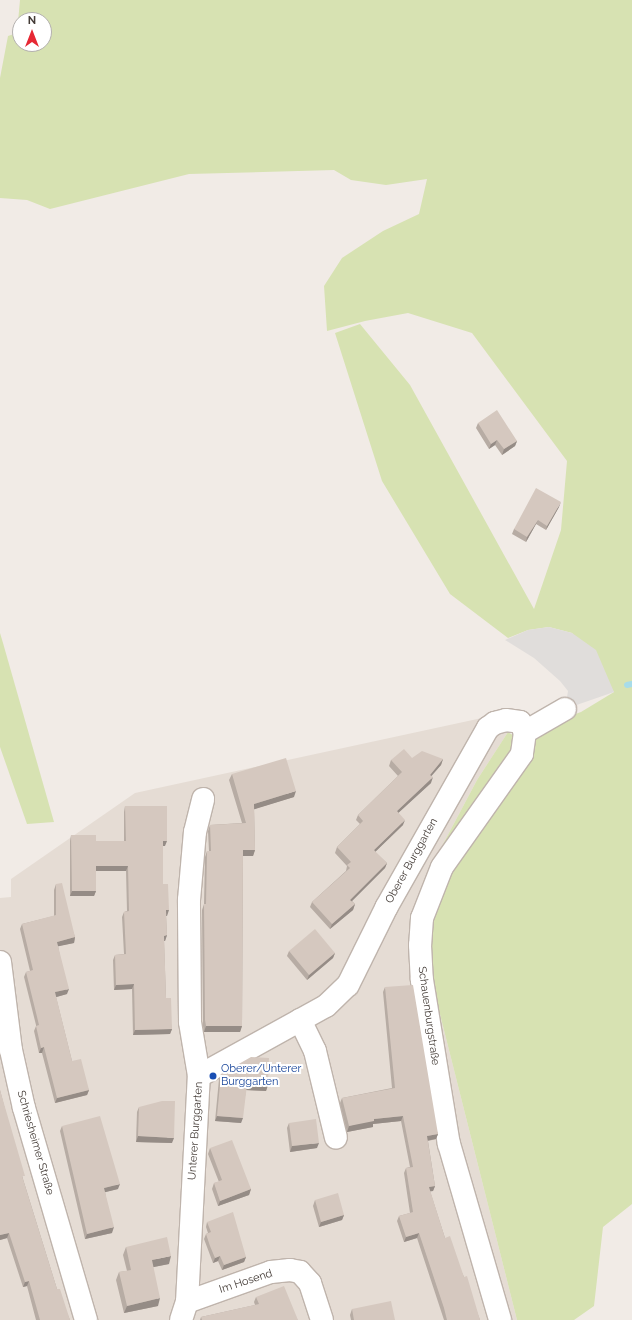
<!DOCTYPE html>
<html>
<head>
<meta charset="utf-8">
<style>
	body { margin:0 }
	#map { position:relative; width:632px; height:1320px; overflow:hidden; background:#f1ebe6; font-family:Raleway,sans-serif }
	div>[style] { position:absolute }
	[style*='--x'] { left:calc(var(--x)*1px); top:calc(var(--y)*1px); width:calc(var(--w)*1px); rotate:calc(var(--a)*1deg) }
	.residential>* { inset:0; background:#e5dcd4 }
	.green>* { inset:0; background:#d7e2b2 }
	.parking>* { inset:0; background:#e0dddb }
	.stream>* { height:6px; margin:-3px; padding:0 3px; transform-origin:3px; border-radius:3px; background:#a7dce9 }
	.roads { filter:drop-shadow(1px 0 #bfb4ac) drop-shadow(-1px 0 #bfb4ac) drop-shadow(0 1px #bfb4ac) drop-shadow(0 -1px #bfb4ac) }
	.minor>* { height:22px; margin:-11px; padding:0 11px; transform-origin:11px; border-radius:11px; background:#fff }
	.wall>* { inset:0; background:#b7aca4 }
	.shaded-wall>* { inset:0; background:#958c86 }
	.building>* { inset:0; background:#d5c8bf }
	.dots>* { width:11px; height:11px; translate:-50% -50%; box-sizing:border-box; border:2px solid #fff; border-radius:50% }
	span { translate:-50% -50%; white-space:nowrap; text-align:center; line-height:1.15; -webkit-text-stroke:4px #fff; paint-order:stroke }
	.street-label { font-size:11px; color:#433b36 }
	.transit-label { font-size:11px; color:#164399 }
	.left { translate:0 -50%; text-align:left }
	.north { position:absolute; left:12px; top:12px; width:40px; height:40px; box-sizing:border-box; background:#fff; border:1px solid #b4b1af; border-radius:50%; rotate:0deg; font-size:11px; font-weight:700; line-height:16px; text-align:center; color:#433b36 }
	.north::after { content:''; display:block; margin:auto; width:14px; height:18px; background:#e62834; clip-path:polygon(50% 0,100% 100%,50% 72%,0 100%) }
</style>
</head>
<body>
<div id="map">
	<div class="residential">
		<div style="clip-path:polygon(482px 718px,500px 722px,508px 732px,477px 780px,424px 880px,415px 915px,517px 1320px,0 1320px,0 898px,11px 897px,11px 879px,135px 793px)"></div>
	</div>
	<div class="green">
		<div style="clip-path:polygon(evenodd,20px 0,632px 0,632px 1204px,603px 1227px,594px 1306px,574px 1320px,517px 1320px,415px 915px,424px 880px,477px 780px,508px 732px,514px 736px,581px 712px,614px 692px,572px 633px,549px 627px,528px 630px,508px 638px,450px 594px,382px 481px,335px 333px,360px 324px,410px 385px,534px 609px,561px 530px,567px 461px,472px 333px,408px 313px,365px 321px,327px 331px,324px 286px,342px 258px,383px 231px,419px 214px,427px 179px,386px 185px,351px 180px,334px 170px,189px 174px,50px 209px,27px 200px,0 198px,0 78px,8px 36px,17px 33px,20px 0,20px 20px,44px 20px,44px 44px,20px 44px,20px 20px)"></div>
		<div style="clip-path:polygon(0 633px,3px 643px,54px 822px,27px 824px,0 747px)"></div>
	</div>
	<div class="parking">
		<div style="clip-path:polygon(549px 627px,572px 633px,596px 650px,614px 692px,565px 709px,568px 691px,560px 681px,534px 658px,505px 640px,528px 630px)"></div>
	</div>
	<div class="stream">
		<div style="--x:627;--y:685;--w:5;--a:-11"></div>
	</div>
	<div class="roads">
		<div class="minor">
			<div style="--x:525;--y:732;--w:46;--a:-29.9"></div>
			<div style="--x:0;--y:962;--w:89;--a:82.9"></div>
			<div style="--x:11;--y:1050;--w:59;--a:77.4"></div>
			<div style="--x:24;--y:1108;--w:221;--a:73.7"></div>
			<div style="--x:300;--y:1020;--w:34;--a:64"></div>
			<div style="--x:315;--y:1051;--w:89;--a:76.4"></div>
			<div style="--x:199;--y:1076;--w:145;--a:-28.9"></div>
			<div style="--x:326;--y:1006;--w:30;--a:-44"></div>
			<div style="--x:348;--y:985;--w:86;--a:-63.7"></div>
			<div style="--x:386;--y:908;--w:207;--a:-60.5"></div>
			<div style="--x:488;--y:728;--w:9;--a:-36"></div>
			<div style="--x:495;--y:723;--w:11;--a:-15"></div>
			<div style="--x:506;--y:720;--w:14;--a:8"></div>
			<div style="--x:520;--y:722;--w:11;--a:63"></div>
			<div style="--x:525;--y:732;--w:22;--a:98"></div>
			<div style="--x:522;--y:754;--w:138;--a:125.3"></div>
			<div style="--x:442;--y:867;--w:55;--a:111.4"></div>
			<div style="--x:422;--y:918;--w:27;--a:94"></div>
			<div style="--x:420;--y:945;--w:35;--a:87"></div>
			<div style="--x:422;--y:980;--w:166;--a:80.7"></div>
			<div style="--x:449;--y:1144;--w:183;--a:73.8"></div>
			<div style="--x:187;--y:1302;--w:89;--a:-19.7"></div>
			<div style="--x:271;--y:1272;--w:19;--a:-6"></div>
			<div style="--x:290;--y:1270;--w:10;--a:11"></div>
			<div style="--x:300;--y:1272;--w:15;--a:48"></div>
			<div style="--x:310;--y:1283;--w:39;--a:72"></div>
			<div style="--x:181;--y:1320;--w:19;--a:-72"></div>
			<div style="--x:187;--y:1302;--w:226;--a:-87"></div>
			<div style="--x:199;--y:1076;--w:55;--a:-99.5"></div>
			<div style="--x:190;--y:1022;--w:122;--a:-90.5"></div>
			<div style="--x:189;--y:900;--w:68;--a:-85"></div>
			<div style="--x:195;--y:832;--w:34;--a:-76"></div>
		</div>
	</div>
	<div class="wall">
		<div style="clip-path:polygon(478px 423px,517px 441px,515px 446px,502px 455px,495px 445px,489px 449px,476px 428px)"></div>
		<div style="clip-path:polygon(559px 507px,546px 530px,536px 524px,526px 542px,512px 534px,514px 529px)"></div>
		<div style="clip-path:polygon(412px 758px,443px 759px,441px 765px,431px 776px,431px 783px,398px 813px,403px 825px,375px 852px,387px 863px,385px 868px,352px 901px,355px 904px,353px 910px,330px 929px,310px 907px,312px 902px,346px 871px,347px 866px,335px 853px,337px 847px,360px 824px,356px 820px,358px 815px,398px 776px,389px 766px,391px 760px)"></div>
		<div style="clip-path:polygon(232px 774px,294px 797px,254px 809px,255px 850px,253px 856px,243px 856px,242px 1026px,240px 1032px,204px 1032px,203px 1026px,202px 910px,204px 904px,205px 857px,207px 851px,209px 851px,208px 831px,210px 825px,242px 823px,229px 780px)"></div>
		<div style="clip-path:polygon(125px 806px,165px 846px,163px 846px,163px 884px,167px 916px,166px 916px,167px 935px,165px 941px,164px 941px,166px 998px,172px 1029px,170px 1034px,133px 1035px,132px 989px,114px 990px,113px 960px,115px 955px,124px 954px,122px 917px,124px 912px,127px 911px,126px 871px,96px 871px,96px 891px,94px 896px,70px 896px,70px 841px,71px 835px,96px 841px,124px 841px,124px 812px)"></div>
		<div style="clip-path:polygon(56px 884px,75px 937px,74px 943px,58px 946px,67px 994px,56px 997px,72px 1061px,89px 1090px,87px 1095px,55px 1103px,42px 1053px,39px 1053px,34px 1031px,36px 1026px,36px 1025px,24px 977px,26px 972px,30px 971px,20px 929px,22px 924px,54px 916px,54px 890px)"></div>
		<div style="clip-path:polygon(289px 951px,335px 953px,333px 958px,307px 980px,287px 956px)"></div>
		<div style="clip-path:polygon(385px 987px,438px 1134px,436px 1139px,428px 1141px,435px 1186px,433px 1191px,430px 1191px,445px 1238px,464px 1277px,480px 1320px,444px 1320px,417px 1238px,404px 1242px,397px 1221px,399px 1216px,410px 1213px,404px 1173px,406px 1168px,410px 1167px,401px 1121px,373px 1124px,373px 1127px,347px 1132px,340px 1103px,342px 1098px,392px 1088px,383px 992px)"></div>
		<div style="clip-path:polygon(221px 1074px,268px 1085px,266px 1091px,246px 1090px,241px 1123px,215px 1121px,219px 1079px)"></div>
		<div style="clip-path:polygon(0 1090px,23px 1179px,57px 1289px,70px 1320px,36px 1320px,27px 1286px,23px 1287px,7px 1238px,0 1240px)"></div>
		<div style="clip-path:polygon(139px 1107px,172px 1143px,136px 1142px,137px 1112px)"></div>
		<div style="clip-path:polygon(289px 1123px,317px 1148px,290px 1152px,287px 1128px)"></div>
		<div style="clip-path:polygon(62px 1126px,118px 1189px,105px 1192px,112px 1233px,85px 1239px,60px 1131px)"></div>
		<div style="clip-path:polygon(210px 1148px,251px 1189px,249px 1195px,218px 1206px,212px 1189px,214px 1183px,219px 1182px,208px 1154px)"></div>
		<div style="clip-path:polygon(315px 1200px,344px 1215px,342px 1220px,319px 1227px,313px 1206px)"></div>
		<div style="clip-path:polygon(207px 1222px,246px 1257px,244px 1262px,222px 1270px,218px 1261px,213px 1263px,204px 1239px,206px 1234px,208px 1233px,206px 1227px)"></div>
		<div style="clip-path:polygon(126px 1247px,169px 1264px,153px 1267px,158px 1306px,124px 1313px,116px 1280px,119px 1272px,127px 1271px,123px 1255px)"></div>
		<div style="clip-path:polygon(256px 1297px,298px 1320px,200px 1320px,201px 1317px,255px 1305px,254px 1302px)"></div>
		<div style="clip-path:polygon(352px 1309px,395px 1320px,351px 1320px,350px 1315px)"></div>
	</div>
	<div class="shaded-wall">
		<div style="clip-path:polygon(497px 440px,495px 445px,489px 449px,491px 444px)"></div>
		<div style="clip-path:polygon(517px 441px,515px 446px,502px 455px,504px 449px)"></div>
		<div style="clip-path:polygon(561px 502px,559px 507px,546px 530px,547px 526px)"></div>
		<div style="clip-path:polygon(538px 520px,536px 524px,526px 542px,527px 537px)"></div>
		<div style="clip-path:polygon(443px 759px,441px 765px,428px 780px,430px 775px)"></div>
		<div style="clip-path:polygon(433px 777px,431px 783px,395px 816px,397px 811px)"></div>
		<div style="clip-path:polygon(296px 791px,294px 797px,252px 810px,254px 804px)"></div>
		<div style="clip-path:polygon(405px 820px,403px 825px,372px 855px,374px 850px)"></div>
		<div style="clip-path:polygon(163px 841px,167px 841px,165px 846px,161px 846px)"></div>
		<div style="clip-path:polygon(243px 850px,255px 850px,253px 856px,241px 856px)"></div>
		<div style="clip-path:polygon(387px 863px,385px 868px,348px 905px,350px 900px)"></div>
		<div style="clip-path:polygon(96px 866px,128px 866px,126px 871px,94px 871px)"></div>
		<div style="clip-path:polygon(72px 891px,96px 891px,94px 896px,70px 896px)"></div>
		<div style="clip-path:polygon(355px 904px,353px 910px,330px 929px,332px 924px)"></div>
		<div style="clip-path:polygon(166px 910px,169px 910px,167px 916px,164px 916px)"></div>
		<div style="clip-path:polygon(167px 935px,165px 941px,162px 941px,164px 936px)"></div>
		<div style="clip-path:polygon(75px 937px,74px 943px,55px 947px,57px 942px)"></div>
		<div style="clip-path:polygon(335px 953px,333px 958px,307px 980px,309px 975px)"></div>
		<div style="clip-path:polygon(134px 984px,132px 989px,114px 990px,116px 985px)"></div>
		<div style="clip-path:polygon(69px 989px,67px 994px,53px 998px,55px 992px)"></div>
		<div style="clip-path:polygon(206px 1026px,242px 1026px,240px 1032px,204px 1032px)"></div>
		<div style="clip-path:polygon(172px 1029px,170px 1034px,133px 1035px,135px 1030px)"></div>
		<div style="clip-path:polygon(44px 1047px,42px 1053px,39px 1053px,41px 1048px)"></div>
		<div style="clip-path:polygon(247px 1085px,268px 1085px,266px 1091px,245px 1090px)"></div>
		<div style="clip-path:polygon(89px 1090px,87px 1095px,55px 1103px,57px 1098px)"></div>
		<div style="clip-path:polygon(217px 1116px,243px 1118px,241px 1123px,215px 1121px)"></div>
		<div style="clip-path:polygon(403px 1116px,401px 1121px,373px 1124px,373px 1127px,347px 1132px,349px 1126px,374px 1119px)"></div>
		<div style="clip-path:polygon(438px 1134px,436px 1139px,425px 1141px,427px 1136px)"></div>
		<div style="clip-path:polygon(138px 1136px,174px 1138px,172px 1143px,136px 1142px)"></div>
		<div style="clip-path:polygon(319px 1143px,317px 1148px,290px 1152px,292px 1146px)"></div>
		<div style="clip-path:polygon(120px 1184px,118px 1189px,102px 1193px,104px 1188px)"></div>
		<div style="clip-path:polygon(435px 1186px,433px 1191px,427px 1192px,429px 1187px)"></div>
		<div style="clip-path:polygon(251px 1189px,249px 1195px,218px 1206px,220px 1201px)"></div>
		<div style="clip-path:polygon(344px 1215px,342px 1220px,319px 1227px,321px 1222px)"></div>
		<div style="clip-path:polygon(114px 1227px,112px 1233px,85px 1239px,87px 1234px)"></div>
		<div style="clip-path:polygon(9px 1233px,7px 1238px,0 1240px,0 1235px)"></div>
		<div style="clip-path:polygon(419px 1233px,417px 1238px,404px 1242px,406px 1237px)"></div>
		<div style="clip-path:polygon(171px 1256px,169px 1264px,149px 1268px,152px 1260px)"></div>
		<div style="clip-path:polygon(220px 1256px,218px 1261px,213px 1263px,215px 1258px)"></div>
		<div style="clip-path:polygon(246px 1257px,244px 1262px,222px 1270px,224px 1265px)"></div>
		<div style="clip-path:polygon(29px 1281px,27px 1286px,23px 1287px,25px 1282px)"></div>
		<div style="clip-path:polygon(160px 1298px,158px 1306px,124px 1313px,127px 1306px)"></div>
	</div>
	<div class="building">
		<div style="clip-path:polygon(497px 410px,517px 441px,504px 449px,497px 440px,491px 444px,478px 423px)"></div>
		<div style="clip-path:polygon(536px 488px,561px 502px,547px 526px,538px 520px,527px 537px,514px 529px)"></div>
		<div style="clip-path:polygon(404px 749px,412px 758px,422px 751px,443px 759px,430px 775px,433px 777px,397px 811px,405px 820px,374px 850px,387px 863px,350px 900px,355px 904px,332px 924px,312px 902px,350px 868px,347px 865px,351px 862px,337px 847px,363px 821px,358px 815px,402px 772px,391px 760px)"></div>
		<div style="clip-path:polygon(286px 758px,296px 791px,254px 804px,255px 850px,243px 850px,242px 1026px,206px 1026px,205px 1020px,204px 904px,206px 904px,207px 851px,211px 851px,210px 825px,246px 823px,232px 774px)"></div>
		<div style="clip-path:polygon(125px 806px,167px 806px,167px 841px,163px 841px,163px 884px,168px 884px,169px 910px,166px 910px,167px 935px,164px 936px,166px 998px,171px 998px,172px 1029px,135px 1030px,134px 984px,116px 985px,115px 955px,126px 954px,124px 912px,129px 911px,128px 866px,96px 866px,96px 891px,72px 891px,71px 835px,96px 835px,96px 841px,126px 841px)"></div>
		<div style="clip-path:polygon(62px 883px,75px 937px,57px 942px,69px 989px,55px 992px,72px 1061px,81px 1059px,89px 1090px,57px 1098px,44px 1047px,41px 1048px,36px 1026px,39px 1025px,26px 972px,33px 970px,22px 924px,56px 915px,56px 884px)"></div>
		<div style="clip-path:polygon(315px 929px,335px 953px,309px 975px,289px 951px)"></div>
		<div style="clip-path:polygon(413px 985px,438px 1134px,427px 1136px,435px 1186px,429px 1187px,445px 1238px,450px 1236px,464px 1277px,467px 1276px,480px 1320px,447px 1320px,444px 1308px,419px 1233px,406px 1237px,399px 1216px,413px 1212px,406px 1168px,413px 1167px,403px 1116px,374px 1119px,374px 1121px,349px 1126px,342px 1098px,395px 1088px,385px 987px)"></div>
		<div style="clip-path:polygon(251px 1057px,269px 1058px,268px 1085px,247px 1085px,243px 1118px,217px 1116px,221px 1074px)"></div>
		<div style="clip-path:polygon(0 1090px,25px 1176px,22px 1176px,57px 1289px,60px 1289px,70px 1320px,40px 1320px,29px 1281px,25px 1282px,9px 1233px,0 1235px)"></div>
		<div style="clip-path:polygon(162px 1101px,175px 1101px,174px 1138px,138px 1136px,139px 1107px)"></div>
		<div style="clip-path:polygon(100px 1116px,120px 1184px,104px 1188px,114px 1227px,87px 1234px,62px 1126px)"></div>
		<div style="clip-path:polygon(316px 1119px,319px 1143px,292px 1146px,289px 1123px)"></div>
		<div style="clip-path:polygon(232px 1140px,251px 1189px,220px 1201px,214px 1183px,222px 1180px,210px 1148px)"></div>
		<div style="clip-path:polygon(338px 1193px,344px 1215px,321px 1222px,315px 1200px)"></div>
		<div style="clip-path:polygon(233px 1212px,246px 1257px,224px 1265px,220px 1256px,215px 1258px,210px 1246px,206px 1234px,211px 1232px,207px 1222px)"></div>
		<div style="clip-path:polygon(167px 1237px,171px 1256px,152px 1260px,160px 1298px,127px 1306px,119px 1272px,131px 1270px,126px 1247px)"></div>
		<div style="clip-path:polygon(284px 1286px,298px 1320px,202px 1320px,201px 1317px,259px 1304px,256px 1297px)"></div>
		<div style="clip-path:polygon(391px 1301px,395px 1320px,354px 1320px,352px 1309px)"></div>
	</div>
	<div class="dots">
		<div style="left:213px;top:1076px;background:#1a4fb4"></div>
	</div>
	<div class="street-label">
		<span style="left:412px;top:861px;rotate:-61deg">Oberer Burggarten</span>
		<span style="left:428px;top:1016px;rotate:82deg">Schauenburgstraße</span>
		<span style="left:196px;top:1131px;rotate:-86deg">Unterer Burggarten</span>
		<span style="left:35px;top:1143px;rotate:74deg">Schriesheimer Straße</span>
		<span style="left:246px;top:1282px;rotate:-18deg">Im Hosend</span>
	</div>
	<div class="transit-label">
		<span class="left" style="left:221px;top:1076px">Oberer/Unterer<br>Burggarten</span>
	</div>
	<div class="north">N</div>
</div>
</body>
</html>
